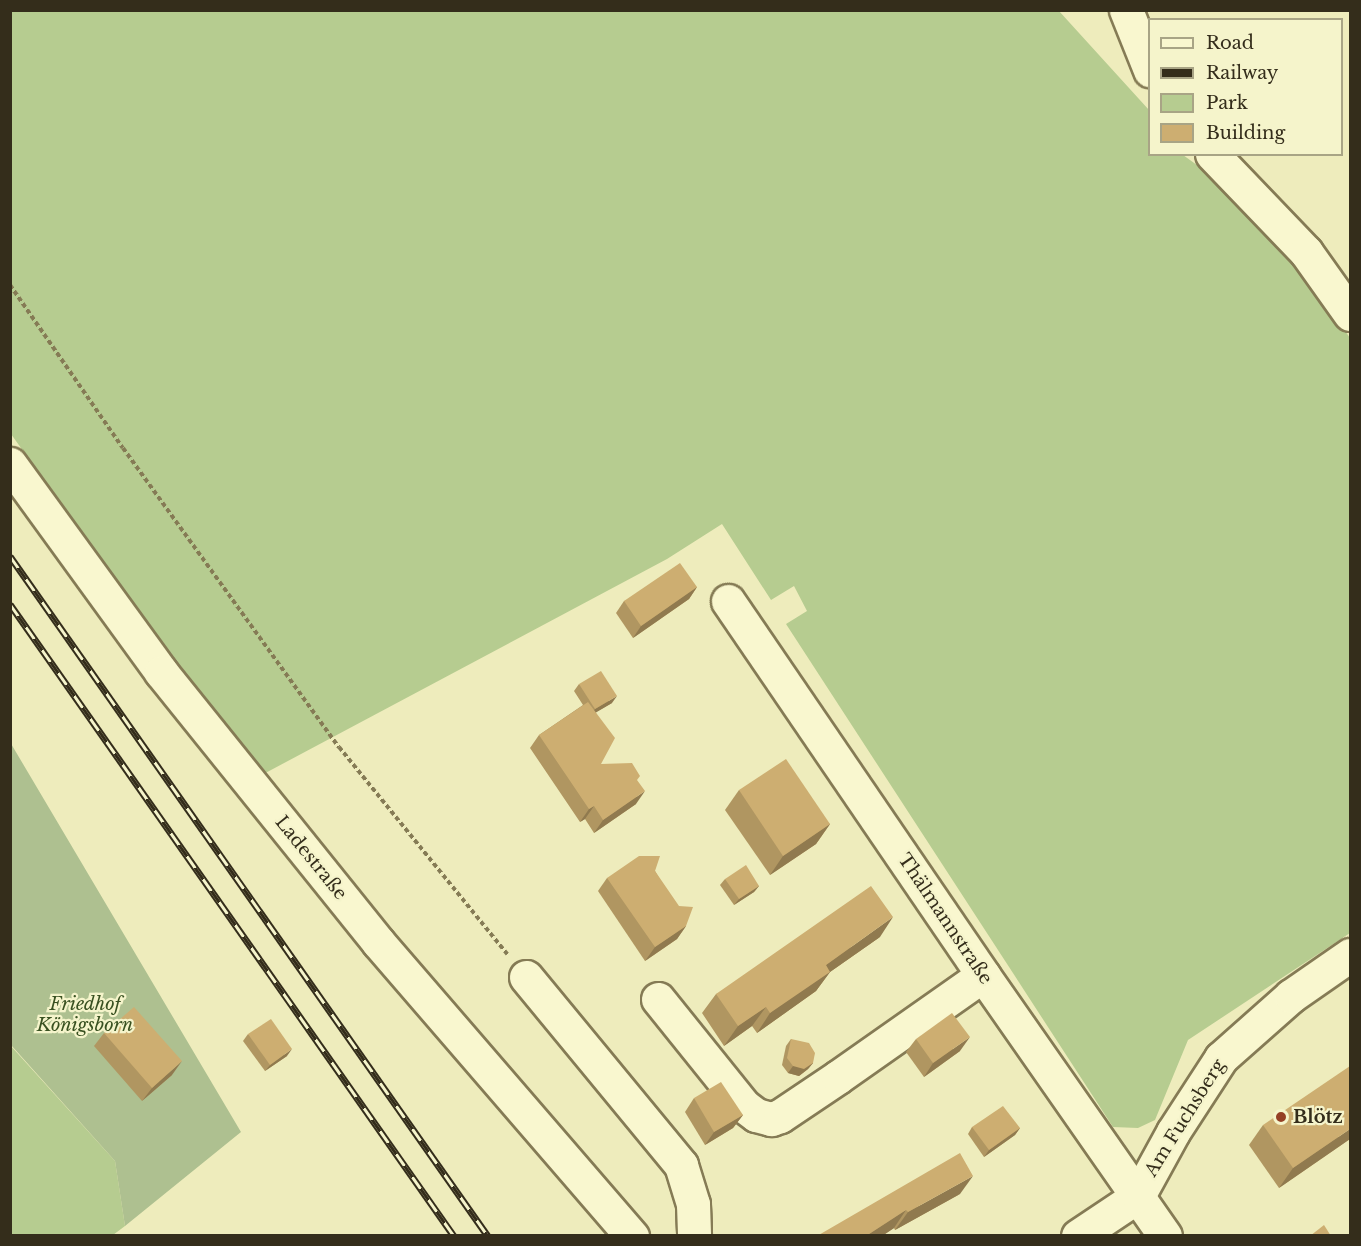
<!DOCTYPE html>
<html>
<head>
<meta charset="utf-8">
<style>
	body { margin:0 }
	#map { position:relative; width:1361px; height:1246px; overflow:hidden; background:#eeecbc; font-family:"Libre Baskerville",serif }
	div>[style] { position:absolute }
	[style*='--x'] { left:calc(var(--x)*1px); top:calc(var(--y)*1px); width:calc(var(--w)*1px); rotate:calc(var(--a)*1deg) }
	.green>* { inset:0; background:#b6cc90 }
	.cemetery>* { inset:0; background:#aec090 }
	.path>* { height:4px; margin-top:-2px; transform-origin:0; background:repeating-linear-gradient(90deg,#857b55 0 4.5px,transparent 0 7.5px) }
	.roads { filter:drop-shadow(2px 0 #857b55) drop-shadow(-2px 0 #857b55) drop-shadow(0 2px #857b55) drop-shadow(0 -2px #857b55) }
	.minor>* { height:33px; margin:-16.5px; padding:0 16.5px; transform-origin:16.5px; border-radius:16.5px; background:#f9f7cf }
	.rail>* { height:7px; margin-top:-3.5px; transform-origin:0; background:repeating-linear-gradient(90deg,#f5f4cb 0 14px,#342d1b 0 28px); box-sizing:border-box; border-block:2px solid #342d1b }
	.wall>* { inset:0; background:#b09661 }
	.shaded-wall>* { inset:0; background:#907a4f }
	.building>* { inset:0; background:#cdae71 }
	.dots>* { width:16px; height:16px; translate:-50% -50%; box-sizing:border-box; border:3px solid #f5f4cb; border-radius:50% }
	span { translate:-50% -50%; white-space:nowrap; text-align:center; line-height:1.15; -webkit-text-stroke:4.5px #f5f4cb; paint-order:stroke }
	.street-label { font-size:18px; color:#342d1b }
	.park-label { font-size:18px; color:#395121; font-style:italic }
	.poi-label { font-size:18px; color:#342d1b; font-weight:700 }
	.left { translate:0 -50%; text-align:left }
	.frame { position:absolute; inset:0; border:12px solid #342d1b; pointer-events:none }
	.legend { position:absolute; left:1148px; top:18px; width:195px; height:138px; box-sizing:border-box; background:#f5f4cb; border:2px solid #a8a485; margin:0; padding:8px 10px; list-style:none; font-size:18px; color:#342d1b }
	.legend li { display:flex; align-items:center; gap:12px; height:30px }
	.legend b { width:30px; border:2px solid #a8a485 }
</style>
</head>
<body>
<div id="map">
	<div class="green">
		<div style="clip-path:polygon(10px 11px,1059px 11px,1149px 110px,1150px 154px,1183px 155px,1208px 173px,1306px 274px,1350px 338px,1350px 933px,1188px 1040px,1155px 1120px,1138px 1128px,1113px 1127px,786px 624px,807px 611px,794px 586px,771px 600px,722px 524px,667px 559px,256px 778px,11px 434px)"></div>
		<div style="clip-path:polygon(10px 1045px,115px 1161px,125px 1226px,113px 1235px,11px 1235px)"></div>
	</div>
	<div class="cemetery">
		<div style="clip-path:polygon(10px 742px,241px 1132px,125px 1226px,115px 1161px,11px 1045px)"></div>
	</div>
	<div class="path">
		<div style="--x:10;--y:285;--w:198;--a:55.3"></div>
		<div style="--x:123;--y:448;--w:369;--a:54.2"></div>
		<div style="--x:339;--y:747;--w:267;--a:50.9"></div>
	</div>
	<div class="roads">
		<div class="minor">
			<div style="--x:1126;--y:10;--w:65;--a:68.2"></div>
			<div style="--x:1212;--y:154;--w:136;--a:46.2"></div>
			<div style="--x:1306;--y:252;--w:76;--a:54.6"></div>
			<div style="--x:10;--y:464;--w:257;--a:54"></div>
			<div style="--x:161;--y:672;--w:346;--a:51.2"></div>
			<div style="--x:378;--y:942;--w:389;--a:49.2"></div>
			<div style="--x:728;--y:601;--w:453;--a:55.7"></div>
			<div style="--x:983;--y:975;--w:318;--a:55.1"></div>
			<div style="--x:526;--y:977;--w:244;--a:50.5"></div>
			<div style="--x:681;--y:1165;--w:41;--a:72.9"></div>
			<div style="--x:693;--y:1204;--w:32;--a:88"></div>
			<div style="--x:658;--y:999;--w:137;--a:51.2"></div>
			<div style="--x:744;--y:1106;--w:15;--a:37"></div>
			<div style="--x:756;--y:1115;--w:16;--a:15"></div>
			<div style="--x:771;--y:1119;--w:9;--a:-18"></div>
			<div style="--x:780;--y:1116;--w:70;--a:-33.9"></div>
			<div style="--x:838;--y:1077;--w:177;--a:-35.1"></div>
			<div style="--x:1078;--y:1236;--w:72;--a:-33.7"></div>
			<div style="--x:1138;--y:1196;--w:73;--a:-61.3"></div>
			<div style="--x:1173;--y:1132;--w:88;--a:-57"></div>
			<div style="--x:1221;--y:1058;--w:94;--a:-41.5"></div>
			<div style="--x:1291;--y:996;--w:72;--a:-34.8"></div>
		</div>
	</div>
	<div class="rail">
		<div style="--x:10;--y:556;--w:831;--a:54.9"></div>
		<div style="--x:10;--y:604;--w:772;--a:54.91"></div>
	</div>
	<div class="wall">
		<div style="clip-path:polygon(697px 587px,689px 599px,633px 638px,616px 613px,624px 601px)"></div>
		<div style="clip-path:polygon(579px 684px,612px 703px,596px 712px,601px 764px,637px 780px,636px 804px,594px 833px,585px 819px,580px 822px,530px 748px,539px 735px,583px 705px,574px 691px)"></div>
		<div style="clip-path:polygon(739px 790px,830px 824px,816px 844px,770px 875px,725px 810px)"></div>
		<div style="clip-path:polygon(655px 871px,686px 926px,677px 939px,645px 961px,598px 891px,607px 878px)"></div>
		<div style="clip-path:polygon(725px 879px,759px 886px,754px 892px,734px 905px,720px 885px)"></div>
		<div style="clip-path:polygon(880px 937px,830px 972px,816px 991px,757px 1033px,752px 1026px,724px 1046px,702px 1013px,716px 994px)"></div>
		<div style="clip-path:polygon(104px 1033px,172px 1075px,142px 1101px,94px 1046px)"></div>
		<div style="clip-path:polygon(248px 1034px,287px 1056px,265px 1071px,243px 1041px)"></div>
		<div style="clip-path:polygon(791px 1039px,813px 1063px,808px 1069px,799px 1076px,788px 1073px,782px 1065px,786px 1046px)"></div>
		<div style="clip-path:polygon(916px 1039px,960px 1051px,924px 1077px,906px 1052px)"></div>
		<div style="clip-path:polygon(694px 1098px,743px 1115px,733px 1128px,705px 1145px,685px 1112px)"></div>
		<div style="clip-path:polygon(1263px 1125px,1350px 1139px,1279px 1188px,1249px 1145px)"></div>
		<div style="clip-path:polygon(972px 1127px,1020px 1128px,1015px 1135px,984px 1157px,968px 1134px)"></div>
		<div style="clip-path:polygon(960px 1194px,895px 1230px,894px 1228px,882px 1236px,817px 1236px)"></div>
	</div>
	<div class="shaded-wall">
		<div style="clip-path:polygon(697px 587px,689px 599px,633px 638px,641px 626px)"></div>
		<div style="clip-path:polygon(617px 696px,612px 703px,590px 716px,595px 709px)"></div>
		<div style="clip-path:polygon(645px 791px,636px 804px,594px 833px,603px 820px)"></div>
		<div style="clip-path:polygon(594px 806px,585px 819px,580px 822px,589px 809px)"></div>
		<div style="clip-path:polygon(830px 824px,816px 844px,770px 875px,783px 856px)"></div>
		<div style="clip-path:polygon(759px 886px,754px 892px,734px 905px,739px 899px)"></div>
		<div style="clip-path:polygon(893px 917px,880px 937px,830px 972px,816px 991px,757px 1033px,770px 1013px,826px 965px)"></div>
		<div style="clip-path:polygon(686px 926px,677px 939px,645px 961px,655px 947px)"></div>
		<div style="clip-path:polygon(766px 1007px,752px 1026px,724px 1046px,738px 1026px)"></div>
		<div style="clip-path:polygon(970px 1037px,960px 1051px,924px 1077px,933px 1063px)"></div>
		<div style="clip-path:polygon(292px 1049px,287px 1056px,265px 1071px,270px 1065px)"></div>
		<div style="clip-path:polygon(182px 1061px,172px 1075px,142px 1101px,152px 1088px)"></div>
		<div style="clip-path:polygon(813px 1063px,808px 1069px,799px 1076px,788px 1073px,793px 1066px)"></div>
		<div style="clip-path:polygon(743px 1115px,733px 1128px,705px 1145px,714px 1132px)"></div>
		<div style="clip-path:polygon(1020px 1128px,1015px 1135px,984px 1157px,989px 1150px)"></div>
		<div style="clip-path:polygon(1350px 1129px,1350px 1139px,1279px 1188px,1293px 1168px)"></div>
		<div style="clip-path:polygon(973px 1176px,960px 1194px,895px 1230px,908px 1212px)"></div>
		<div style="clip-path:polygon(906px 1210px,894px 1228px,882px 1236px,866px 1236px)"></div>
	</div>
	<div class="building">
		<div style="clip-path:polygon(680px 563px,697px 587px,641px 626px,624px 601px)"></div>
		<div style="clip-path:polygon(601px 671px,617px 696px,595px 709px,579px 684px)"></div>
		<div style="clip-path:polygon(588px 702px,615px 738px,601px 764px,632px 763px,640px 776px,637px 780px,645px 791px,603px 820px,594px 806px,589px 809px,539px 735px)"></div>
		<div style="clip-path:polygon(786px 759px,830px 824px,783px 856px,739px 790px)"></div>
		<div style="clip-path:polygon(639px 856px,660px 856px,655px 871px,679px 906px,693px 907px,686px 926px,655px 947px,607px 878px)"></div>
		<div style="clip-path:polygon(746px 865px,759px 886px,739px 899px,725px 879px)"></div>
		<div style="clip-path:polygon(871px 886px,893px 917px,826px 965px,830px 972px,770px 1013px,766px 1007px,738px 1026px,716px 994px)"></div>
		<div style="clip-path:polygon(134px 1007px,182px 1061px,152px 1088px,104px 1033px)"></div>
		<div style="clip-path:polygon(952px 1013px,970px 1037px,933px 1063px,916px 1039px)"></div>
		<div style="clip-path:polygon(271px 1019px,292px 1049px,270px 1065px,248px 1034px)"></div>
		<div style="clip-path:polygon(791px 1039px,809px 1043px,815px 1053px,813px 1063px,804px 1069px,793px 1066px,787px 1058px)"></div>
		<div style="clip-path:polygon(1350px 1066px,1350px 1129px,1293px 1168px,1263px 1125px)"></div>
		<div style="clip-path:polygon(721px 1082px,743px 1115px,714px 1132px,694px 1098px)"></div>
		<div style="clip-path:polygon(1003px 1106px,1020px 1128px,989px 1150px,972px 1127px)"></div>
		<div style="clip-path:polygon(960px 1153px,973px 1176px,908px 1212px,906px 1210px,866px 1236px,817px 1236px)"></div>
		<div style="clip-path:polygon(1324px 1225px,1331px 1236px,1310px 1236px)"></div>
	</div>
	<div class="dots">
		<div style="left:1281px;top:1117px;background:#954025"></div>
	</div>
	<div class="street-label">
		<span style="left:311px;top:858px;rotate:51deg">Ladestraße</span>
		<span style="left:945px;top:919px;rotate:56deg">Thälmannstraße</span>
		<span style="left:1185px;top:1118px;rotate:-58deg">Am Fuchsberg</span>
	</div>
	<div class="park-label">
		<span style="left:85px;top:1015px">Friedhof<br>Königsborn</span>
	</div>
	<div class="poi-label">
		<span class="left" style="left:1293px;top:1117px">Blötz</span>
	</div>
	<div class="frame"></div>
	<ul class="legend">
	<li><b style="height:8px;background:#f9f7cf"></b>Road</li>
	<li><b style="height:8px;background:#342d1b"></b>Railway</li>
	<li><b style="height:16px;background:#b6cc90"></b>Park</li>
	<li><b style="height:16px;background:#cdae71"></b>Building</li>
	</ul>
</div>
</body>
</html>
